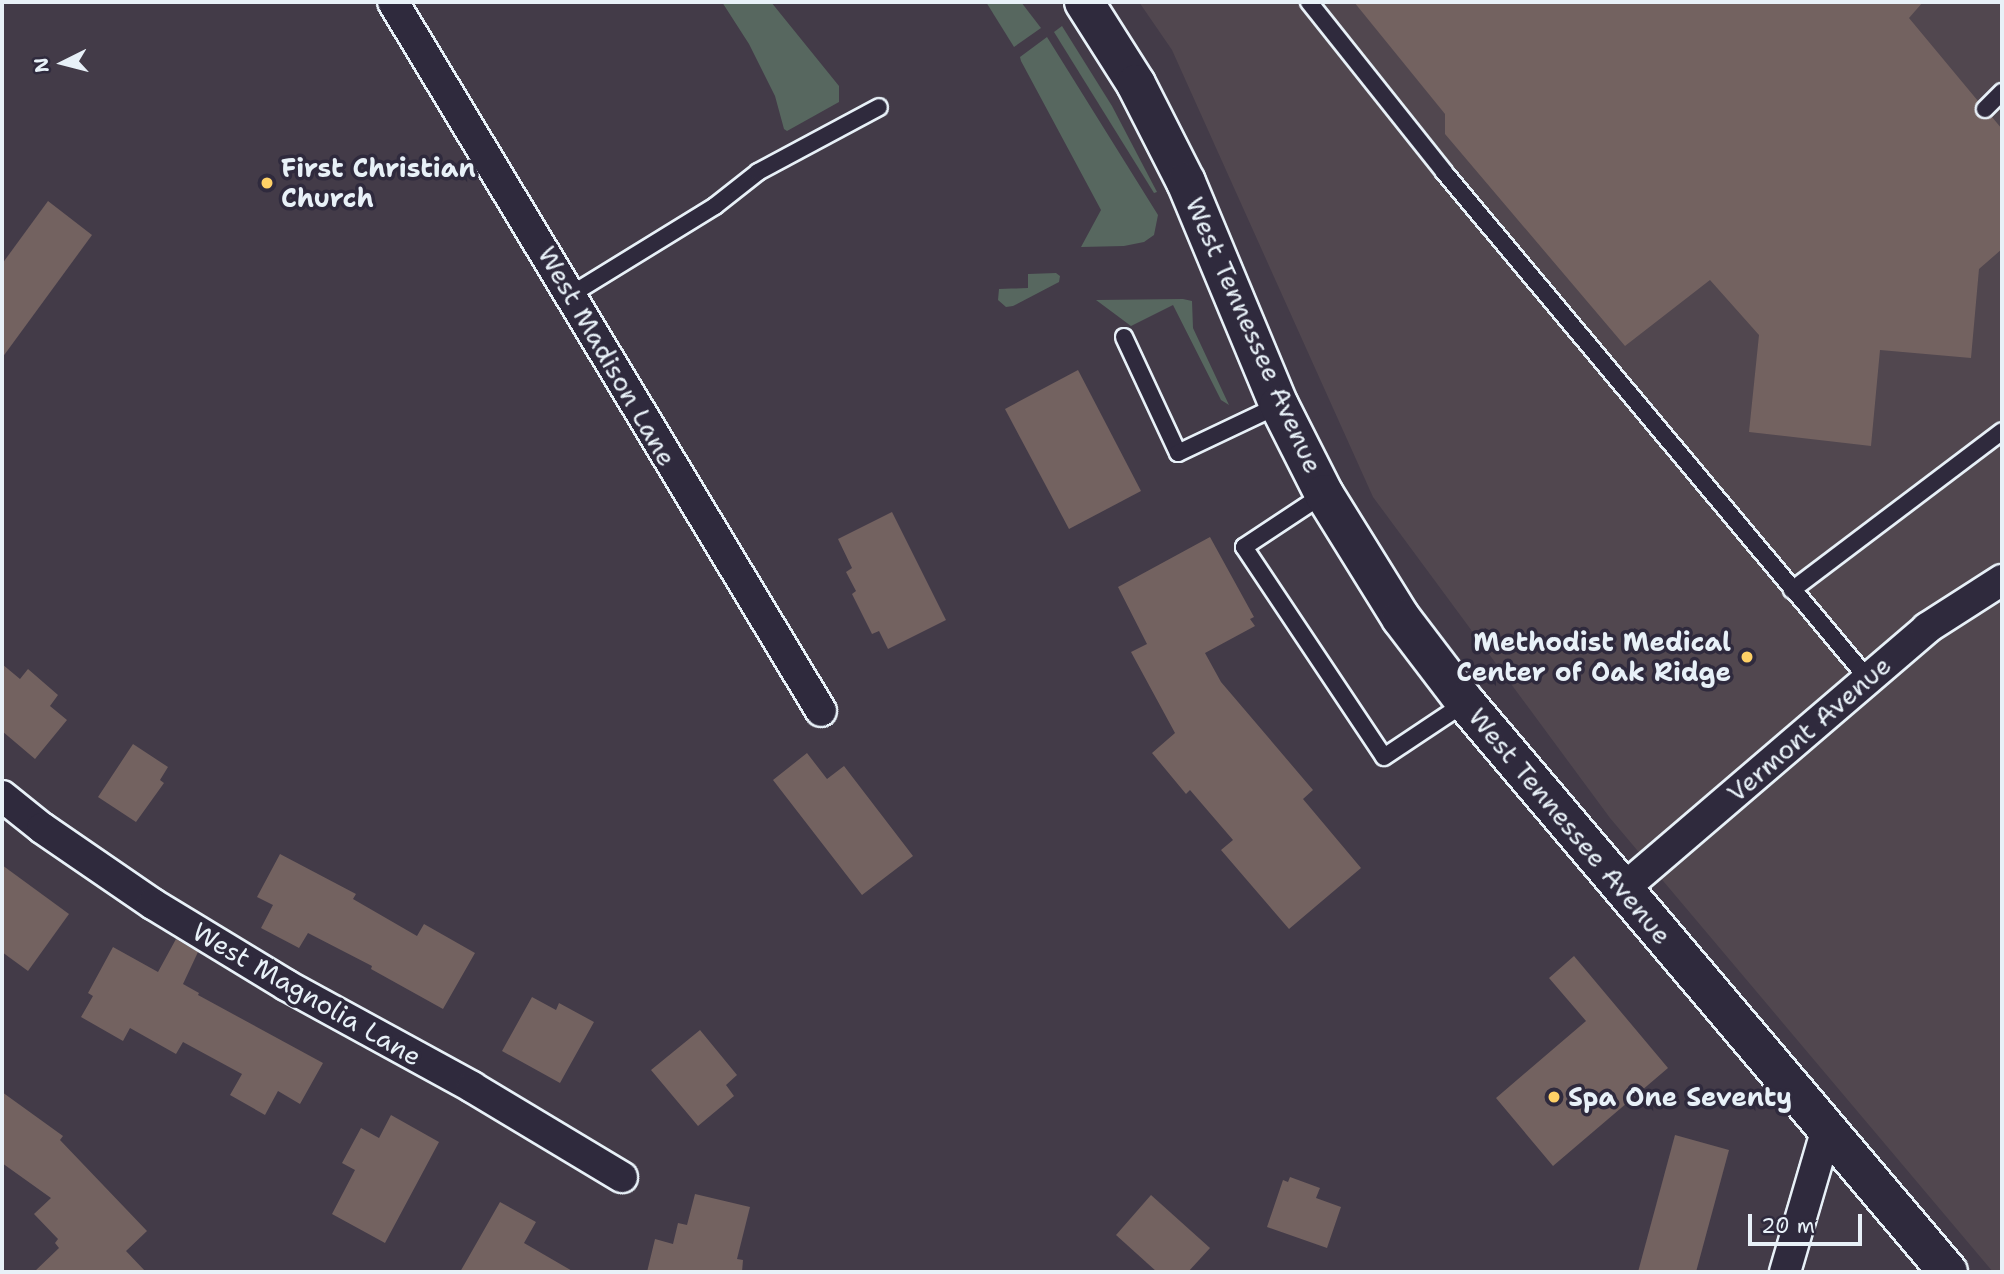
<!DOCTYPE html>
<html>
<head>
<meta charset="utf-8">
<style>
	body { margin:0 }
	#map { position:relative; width:2004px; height:1274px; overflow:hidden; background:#433b48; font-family:"Shantell Sans",sans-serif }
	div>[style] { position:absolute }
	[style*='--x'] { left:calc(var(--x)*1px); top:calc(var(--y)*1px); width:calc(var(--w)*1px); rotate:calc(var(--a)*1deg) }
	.built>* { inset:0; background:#51474f }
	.green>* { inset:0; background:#57675f }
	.building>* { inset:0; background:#736260 }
	.roads { filter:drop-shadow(2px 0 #e8f1f8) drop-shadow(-2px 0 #e8f1f8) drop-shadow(0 2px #e8f1f8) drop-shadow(0 -2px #e8f1f8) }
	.service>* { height:16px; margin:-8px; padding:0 8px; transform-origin:8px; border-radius:8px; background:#2f2a3d }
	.minor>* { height:30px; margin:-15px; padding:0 15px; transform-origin:15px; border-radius:15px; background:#2f2a3d }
	.tertiary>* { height:38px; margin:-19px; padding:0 19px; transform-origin:19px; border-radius:19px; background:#2f2a3d }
	.dots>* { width:19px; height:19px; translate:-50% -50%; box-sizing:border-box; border:4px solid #2f2a3d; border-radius:50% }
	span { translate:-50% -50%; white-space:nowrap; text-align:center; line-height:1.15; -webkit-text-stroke:7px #2f2a3d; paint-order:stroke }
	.poi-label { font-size:26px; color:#e8f1f8; font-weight:700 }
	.left { translate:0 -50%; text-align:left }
	.right { translate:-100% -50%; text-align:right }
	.street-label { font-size:26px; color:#e8f1f8 }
	.frame { position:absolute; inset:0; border:4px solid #e8f1f8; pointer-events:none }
	.north { position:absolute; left:28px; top:28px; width:70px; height:70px; -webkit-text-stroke:5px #2f2a3d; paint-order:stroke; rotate:264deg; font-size:19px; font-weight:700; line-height:28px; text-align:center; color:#e8f1f8 }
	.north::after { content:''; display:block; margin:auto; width:24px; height:32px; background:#e8f1f8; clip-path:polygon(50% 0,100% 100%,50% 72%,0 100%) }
	.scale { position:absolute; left:1748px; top:1214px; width:114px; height:32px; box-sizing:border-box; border:4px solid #e8f1f8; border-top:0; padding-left:9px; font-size:21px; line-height:24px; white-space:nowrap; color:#e8f1f8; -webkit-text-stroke:5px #2f2a3d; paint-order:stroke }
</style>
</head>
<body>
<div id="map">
	<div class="built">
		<div style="clip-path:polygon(1139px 2px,2002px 2px,2002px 1272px,1993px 1272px,1610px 818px,1373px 497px,1172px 50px)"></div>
	</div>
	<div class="green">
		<div style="clip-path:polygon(722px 2px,771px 2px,839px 86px,839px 102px,787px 131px,784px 129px,775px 96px,749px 44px)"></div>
		<div style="clip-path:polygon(986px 2px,1021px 2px,1041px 28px,1014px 47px)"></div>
		<div style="clip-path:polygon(1062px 26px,1112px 106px,1157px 192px,1154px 193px,1054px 32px)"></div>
		<div style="clip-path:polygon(1047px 37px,1158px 215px,1154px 235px,1144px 242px,1124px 246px,1081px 247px,1101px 210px,1021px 61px,1020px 57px)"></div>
		<div style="clip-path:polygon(1056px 273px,1060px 276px,1059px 282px,1013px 306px,1006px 307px,998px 300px,999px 289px,1028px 288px,1028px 274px)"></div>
		<div style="clip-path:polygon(1183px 299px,1192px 301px,1193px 328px,1229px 405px,1221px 400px,1173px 305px,1131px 326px,1096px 300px)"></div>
	</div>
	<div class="building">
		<div style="clip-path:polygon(1354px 2px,1923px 2px,1909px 18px,1978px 101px,1975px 107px,1977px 116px,1983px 119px,1992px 117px,2002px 129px,2002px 249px,1979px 269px,1971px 358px,1880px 350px,1871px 446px,1749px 432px,1759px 335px,1710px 280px,1625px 346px,1445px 134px,1445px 114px)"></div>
		<div style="clip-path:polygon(48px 201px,92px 235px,2px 358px,2px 264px)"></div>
		<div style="clip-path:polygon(1078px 370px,1141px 491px,1069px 529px,1005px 409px)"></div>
		<div style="clip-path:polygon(892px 512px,946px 620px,888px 649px,879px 631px,872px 634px,852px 594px,856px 591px,846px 572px,852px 568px,838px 539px)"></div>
		<div style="clip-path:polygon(1210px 537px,1254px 617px,1250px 619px,1255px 626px,1205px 653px,1221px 682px,1313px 790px,1303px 799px,1361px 868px,1289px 929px,1221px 850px,1233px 840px,1190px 790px,1186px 794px,1152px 753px,1175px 733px,1131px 652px,1147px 644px,1118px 587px)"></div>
		<div style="clip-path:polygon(2px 664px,20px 679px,28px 669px,58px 695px,50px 706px,67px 720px,35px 759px,2px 731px)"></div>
		<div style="clip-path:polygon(133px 744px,168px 767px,160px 780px,164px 783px,136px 822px,98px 797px)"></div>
		<div style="clip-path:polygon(807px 753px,827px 779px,844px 766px,913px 856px,862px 895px,773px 780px)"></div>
		<div style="clip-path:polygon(280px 854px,356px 894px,353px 899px,417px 936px,424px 924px,475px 953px,443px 1009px,371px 969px,372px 966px,308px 933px,299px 948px,261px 928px,273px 905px,257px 897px)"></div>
		<div style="clip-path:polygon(2px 865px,69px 914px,28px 971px,2px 952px)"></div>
		<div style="clip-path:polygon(176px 939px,198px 952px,183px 984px,199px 993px,198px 995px,323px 1063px,300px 1104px,278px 1091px,265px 1115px,230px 1095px,242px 1074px,183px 1042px,176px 1054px,130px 1028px,123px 1041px,81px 1017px,93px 996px,88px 993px,113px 947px,158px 972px)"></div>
		<div style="clip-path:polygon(1574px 956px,1668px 1068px,1553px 1166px,1496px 1098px,1586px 1021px,1549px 978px)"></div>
		<div style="clip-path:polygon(532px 997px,556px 1010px,559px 1003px,594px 1022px,560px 1083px,502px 1051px)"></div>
		<div style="clip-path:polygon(700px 1030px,737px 1075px,726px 1085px,734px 1096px,698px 1126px,651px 1070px)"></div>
		<div style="clip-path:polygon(2px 1092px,63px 1136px,60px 1140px,147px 1231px,126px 1251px,146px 1272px,34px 1272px,59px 1248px,55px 1243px,58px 1239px,34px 1214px,51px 1198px,2px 1163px)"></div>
		<div style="clip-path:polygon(391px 1115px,439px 1142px,385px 1243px,332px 1214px,355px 1170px,342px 1163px,361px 1128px,379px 1138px)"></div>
		<div style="clip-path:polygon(1675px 1135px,1729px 1150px,1696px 1272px,1638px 1272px)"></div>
		<div style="clip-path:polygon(1290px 1177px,1320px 1188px,1316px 1198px,1341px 1207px,1327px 1248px,1267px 1227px,1283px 1180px,1288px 1182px)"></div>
		<div style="clip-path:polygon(695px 1194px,750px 1207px,737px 1259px,743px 1260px,742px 1272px,647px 1272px,655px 1239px,673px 1244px,678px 1223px,687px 1225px)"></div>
		<div style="clip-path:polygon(1151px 1195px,1210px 1248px,1188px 1272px,1157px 1272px,1116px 1235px)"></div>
		<div style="clip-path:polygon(500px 1202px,536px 1222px,524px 1243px,574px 1272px,460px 1272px)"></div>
	</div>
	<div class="roads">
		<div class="service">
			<div style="--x:1309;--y:2;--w:217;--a:51.5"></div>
			<div style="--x:1444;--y:172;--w:661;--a:50.09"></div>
			<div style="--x:1985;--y:109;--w:24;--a:-45"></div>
			<div style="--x:572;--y:294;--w:168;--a:-31.6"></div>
			<div style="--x:715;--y:206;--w:55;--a:-38.3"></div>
			<div style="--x:758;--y:172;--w:137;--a:-28.2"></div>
			<div style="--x:1124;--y:337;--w:128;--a:65"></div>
			<div style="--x:1178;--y:453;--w:112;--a:-25.4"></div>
			<div style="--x:1324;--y:494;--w:96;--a:146.5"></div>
			<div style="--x:1244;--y:547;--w:252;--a:56.3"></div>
			<div style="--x:1384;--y:757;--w:97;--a:-33.7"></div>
			<div style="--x:1792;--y:590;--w:263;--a:-37.1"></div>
		</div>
		<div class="minor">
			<div style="--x:393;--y:2;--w:828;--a:58.88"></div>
			<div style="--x:2;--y:796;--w:51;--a:38.7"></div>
			<div style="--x:42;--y:828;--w:135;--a:34.4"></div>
			<div style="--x:153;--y:904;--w:156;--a:31.3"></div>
			<div style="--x:286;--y:985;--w:212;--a:28.7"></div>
			<div style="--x:472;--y:1087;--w:175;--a:31"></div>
			<div style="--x:1623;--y:889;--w:401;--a:-40.6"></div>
			<div style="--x:1927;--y:628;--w:89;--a:-32.6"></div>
			<div style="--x:1785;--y:1272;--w:150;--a:-73.7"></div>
		</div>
		<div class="tertiary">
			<div style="--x:1084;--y:2;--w:97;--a:57.6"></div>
			<div style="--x:1136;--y:84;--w:110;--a:63"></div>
			<div style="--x:1186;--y:182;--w:242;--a:67.4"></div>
			<div style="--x:1279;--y:405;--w:100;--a:63.2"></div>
			<div style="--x:1324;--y:494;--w:146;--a:58.2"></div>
			<div style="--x:1401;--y:618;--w:106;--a:52.7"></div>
			<div style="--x:1465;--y:702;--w:747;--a:49.72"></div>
		</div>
	</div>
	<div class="dots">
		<div style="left:267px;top:183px;background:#ffd166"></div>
		<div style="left:1747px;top:657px;background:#ffd166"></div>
		<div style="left:1554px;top:1097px;background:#ffd166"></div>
	</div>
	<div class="poi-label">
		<span class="left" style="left:281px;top:183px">First Christian<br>Church</span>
		<span class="right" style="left:1731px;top:657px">Methodist Medical<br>Center of Oak Ridge</span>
		<span class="left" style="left:1568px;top:1097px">Spa One Seventy</span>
	</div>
	<div class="street-label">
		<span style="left:1254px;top:335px;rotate:66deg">West Tennessee Avenue</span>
		<span style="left:607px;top:356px;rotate:60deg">West Madison Lane</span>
		<span style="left:1809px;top:729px;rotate:-41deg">Vermont Avenue</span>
		<span style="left:1570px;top:826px;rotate:50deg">West Tennessee Avenue</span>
		<span style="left:307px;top:994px;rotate:30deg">West Magnolia Lane</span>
	</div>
	<div class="frame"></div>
	<div class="north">N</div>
	<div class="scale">20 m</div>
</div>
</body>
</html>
